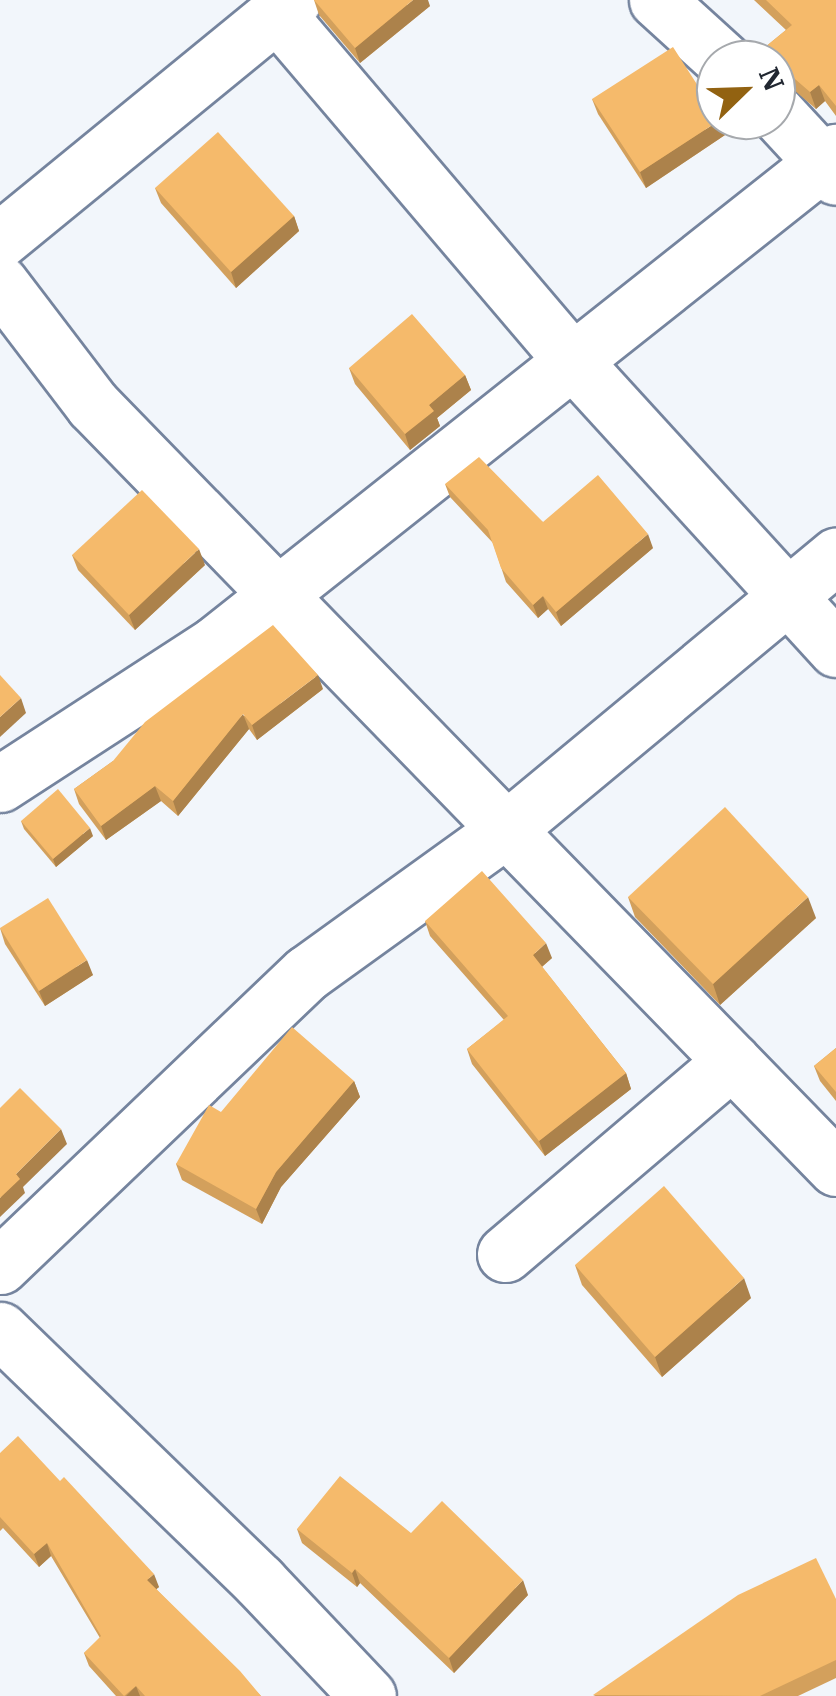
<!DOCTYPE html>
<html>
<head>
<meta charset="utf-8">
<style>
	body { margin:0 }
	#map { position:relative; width:836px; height:1696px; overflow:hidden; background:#f2f6fb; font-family:"IBM Plex Serif",serif }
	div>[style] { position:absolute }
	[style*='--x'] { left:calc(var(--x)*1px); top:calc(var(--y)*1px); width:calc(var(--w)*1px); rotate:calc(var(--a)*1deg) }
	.roads { filter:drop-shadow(2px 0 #75849e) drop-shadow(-2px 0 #75849e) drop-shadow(0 2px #75849e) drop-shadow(0 -2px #75849e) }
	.minor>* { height:55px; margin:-27.5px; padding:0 27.5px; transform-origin:27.5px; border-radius:27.5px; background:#fff }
	.wall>* { inset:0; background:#d3a05c }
	.shaded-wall>* { inset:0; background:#ac824b }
	.building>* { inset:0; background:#f5ba6b }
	span { translate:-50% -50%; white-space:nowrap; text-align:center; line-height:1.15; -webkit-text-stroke:8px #fff; paint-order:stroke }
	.north { position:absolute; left:696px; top:40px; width:100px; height:100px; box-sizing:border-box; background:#fff; border:2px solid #a6a9ad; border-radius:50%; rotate:67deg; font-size:28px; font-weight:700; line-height:40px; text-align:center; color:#212731 }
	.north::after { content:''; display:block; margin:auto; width:35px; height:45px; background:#926211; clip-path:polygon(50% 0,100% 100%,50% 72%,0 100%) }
</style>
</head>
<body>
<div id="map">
	<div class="roads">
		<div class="minor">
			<div style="--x:657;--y:0;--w:89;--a:42.3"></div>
			<div style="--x:279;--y:16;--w:453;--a:49.6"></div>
			<div style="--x:573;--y:361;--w:390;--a:47.6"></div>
			<div style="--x:776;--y:112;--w:88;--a:47.3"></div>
			<div style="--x:0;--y:240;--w:379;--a:-39.3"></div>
			<div style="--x:0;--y:283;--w:153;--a:52.7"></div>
			<div style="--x:93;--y:405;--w:1065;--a:45.76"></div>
			<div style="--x:0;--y:784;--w:255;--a:-33"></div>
			<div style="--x:214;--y:645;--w:794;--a:-38.4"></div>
			<div style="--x:505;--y:1254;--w:298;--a:-40.4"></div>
			<div style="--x:0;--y:1266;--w:424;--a:-43.7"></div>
			<div style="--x:307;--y:973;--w:246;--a:-35.8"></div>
			<div style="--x:507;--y:829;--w:428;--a:-39.7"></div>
			<div style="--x:0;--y:1330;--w:361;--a:44.1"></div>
			<div style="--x:259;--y:1581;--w:158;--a:46.5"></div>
		</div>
	</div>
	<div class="wall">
		<div style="clip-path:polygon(314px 0,430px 6px,360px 63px,319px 15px)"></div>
		<div style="clip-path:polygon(754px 0,836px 0,836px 116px,825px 101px,816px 109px,786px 83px,776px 83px,776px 60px,754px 60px,753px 57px,786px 30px)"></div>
		<div style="clip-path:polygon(592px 99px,725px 135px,646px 188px,598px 114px)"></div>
		<div style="clip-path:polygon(155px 188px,294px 216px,299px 231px,236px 288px,161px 203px)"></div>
		<div style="clip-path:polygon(349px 368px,465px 375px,471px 390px,437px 418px,440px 426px,410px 450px,355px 384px)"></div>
		<div style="clip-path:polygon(445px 484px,543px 522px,653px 548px,561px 626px,548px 609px,538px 618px,506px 582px,493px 543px,450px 497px)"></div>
		<div style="clip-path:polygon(72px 555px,205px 565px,135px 630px,78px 570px)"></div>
		<div style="clip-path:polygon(323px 689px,257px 740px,249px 729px,178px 816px,161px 801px,106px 840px,79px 804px,74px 789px,113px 761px)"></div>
		<div style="clip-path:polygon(21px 821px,93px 836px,56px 867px,24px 829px)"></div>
		<div style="clip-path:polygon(628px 897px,816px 918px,720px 1005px,635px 917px)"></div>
		<div style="clip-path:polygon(425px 921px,552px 958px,542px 967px,626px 1073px,631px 1089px,545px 1156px,472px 1064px,467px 1049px,504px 1020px,430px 936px)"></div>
		<div style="clip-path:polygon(0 928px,93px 975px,45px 1006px,5px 944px)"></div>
		<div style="clip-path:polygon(836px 1048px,836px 1101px,820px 1081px,814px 1066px)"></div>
		<div style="clip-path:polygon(354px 1081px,360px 1097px,281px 1187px,262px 1224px,182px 1180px,176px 1164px,221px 1112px)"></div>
		<div style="clip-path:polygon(575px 1265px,751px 1298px,662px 1377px,582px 1285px)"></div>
		<div style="clip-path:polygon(0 1453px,159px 1587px,156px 1589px,261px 1696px,116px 1696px,89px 1666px,84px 1653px,100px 1638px,51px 1556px,39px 1567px,3px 1528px,0 1531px)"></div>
		<div style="clip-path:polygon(297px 1529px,411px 1533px,528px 1595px,454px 1673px,360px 1583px,357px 1587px,302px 1543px)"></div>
		<div style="clip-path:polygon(836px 1599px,836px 1678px,798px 1696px,593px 1696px)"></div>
	</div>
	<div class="shaded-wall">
		<div style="clip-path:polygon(413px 0,428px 0,430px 6px,360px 63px,355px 48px)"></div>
		<div style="clip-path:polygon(819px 85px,825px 101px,816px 109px,810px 92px)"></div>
		<div style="clip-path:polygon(720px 120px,725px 135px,646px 188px,640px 172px)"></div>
		<div style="clip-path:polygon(294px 216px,299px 231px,236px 288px,231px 272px)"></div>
		<div style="clip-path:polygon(465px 375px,471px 390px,437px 418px,440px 426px,410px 450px,405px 434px,429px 405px)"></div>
		<div style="clip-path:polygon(648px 534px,653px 548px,561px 626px,556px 612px)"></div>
		<div style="clip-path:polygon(199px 549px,205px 565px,135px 630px,129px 615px)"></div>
		<div style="clip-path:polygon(543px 596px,548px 609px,538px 618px,533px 605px)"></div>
		<div style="clip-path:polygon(318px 675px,323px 689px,257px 740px,252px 725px)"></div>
		<div style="clip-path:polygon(21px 698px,26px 713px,0 737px,0 717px)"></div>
		<div style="clip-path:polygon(243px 714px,249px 729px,178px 816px,173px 801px)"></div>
		<div style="clip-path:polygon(155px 786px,161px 801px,106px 840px,101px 826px)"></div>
		<div style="clip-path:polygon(90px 828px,93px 836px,56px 867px,53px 859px)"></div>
		<div style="clip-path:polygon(808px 897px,816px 918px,720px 1005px,713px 984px)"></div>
		<div style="clip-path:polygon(546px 943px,552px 958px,538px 970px,533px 955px)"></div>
		<div style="clip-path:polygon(87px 960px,93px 975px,45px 1006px,39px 991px)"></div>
		<div style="clip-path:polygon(626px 1073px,631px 1089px,545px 1156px,539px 1141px)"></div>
		<div style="clip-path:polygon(354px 1081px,360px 1097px,281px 1187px,262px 1224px,256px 1209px,276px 1172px)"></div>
		<div style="clip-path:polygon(61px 1129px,67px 1144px,23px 1187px,25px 1193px,0 1217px,0 1198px,16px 1174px)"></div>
		<div style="clip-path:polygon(744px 1278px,751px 1298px,662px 1377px,655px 1357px)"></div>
		<div style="clip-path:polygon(47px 1543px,51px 1556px,39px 1567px,34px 1554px)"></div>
		<div style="clip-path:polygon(355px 1569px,360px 1583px,357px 1587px,352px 1573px)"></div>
		<div style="clip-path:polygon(154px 1574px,159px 1587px,152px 1593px,147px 1580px)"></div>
		<div style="clip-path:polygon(523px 1580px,528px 1595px,454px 1673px,449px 1658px)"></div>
		<div style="clip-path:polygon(136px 1686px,140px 1696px,126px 1696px)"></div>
	</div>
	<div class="building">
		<div style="clip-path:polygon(314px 0,413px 0,355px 48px)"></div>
		<div style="clip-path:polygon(766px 0,836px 0,836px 106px,819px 85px,810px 92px,780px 66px,776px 66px,776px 60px,756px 60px,753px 57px,792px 25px)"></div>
		<div style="clip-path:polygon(673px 47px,716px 114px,716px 120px,720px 120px,640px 172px,592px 99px)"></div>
		<div style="clip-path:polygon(218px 132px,294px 216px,231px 272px,155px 188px)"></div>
		<div style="clip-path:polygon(412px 314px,465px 375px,429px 405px,434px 411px,405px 434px,349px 368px)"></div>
		<div style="clip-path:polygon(479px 457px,543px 522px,598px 475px,648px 534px,556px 612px,543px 596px,533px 605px,501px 568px,488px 530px,445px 484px)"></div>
		<div style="clip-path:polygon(142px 490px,199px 549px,129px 615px,72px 555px)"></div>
		<div style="clip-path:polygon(273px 625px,318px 675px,252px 725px,243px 714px,173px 801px,155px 786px,101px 826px,74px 789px,113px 761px,145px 722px)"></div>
		<div style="clip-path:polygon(0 675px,21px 698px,0 717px)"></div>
		<div style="clip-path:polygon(58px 789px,90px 828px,53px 859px,21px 821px)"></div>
		<div style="clip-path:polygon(725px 807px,808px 897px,713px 984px,628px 897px)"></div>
		<div style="clip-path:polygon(482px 871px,546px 943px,533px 955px,626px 1073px,539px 1141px,467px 1049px,508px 1016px,425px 921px)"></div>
		<div style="clip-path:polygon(48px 898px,87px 960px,39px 991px,0 928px)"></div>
		<div style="clip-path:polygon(292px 1027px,354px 1081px,276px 1172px,256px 1209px,176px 1164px,209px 1105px,221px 1112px)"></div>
		<div style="clip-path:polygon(836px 1048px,836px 1092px,814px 1066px)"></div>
		<div style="clip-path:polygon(20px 1088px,61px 1129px,16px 1174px,20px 1179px,0 1198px,0 1108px)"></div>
		<div style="clip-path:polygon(664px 1186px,744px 1278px,655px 1357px,575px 1265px)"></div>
		<div style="clip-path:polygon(18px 1436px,60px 1481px,64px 1477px,154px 1574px,147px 1580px,240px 1671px,261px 1696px,145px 1696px,136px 1686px,124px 1696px,84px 1653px,101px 1636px,47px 1543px,34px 1554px,0 1517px,0 1453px)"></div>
		<div style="clip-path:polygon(340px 1476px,411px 1533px,442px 1501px,523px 1580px,449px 1658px,355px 1569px,352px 1573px,297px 1529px)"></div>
		<div style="clip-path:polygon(816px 1558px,836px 1599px,836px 1660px,760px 1696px,593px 1695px,738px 1595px)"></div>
	</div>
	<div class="north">N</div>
</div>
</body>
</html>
